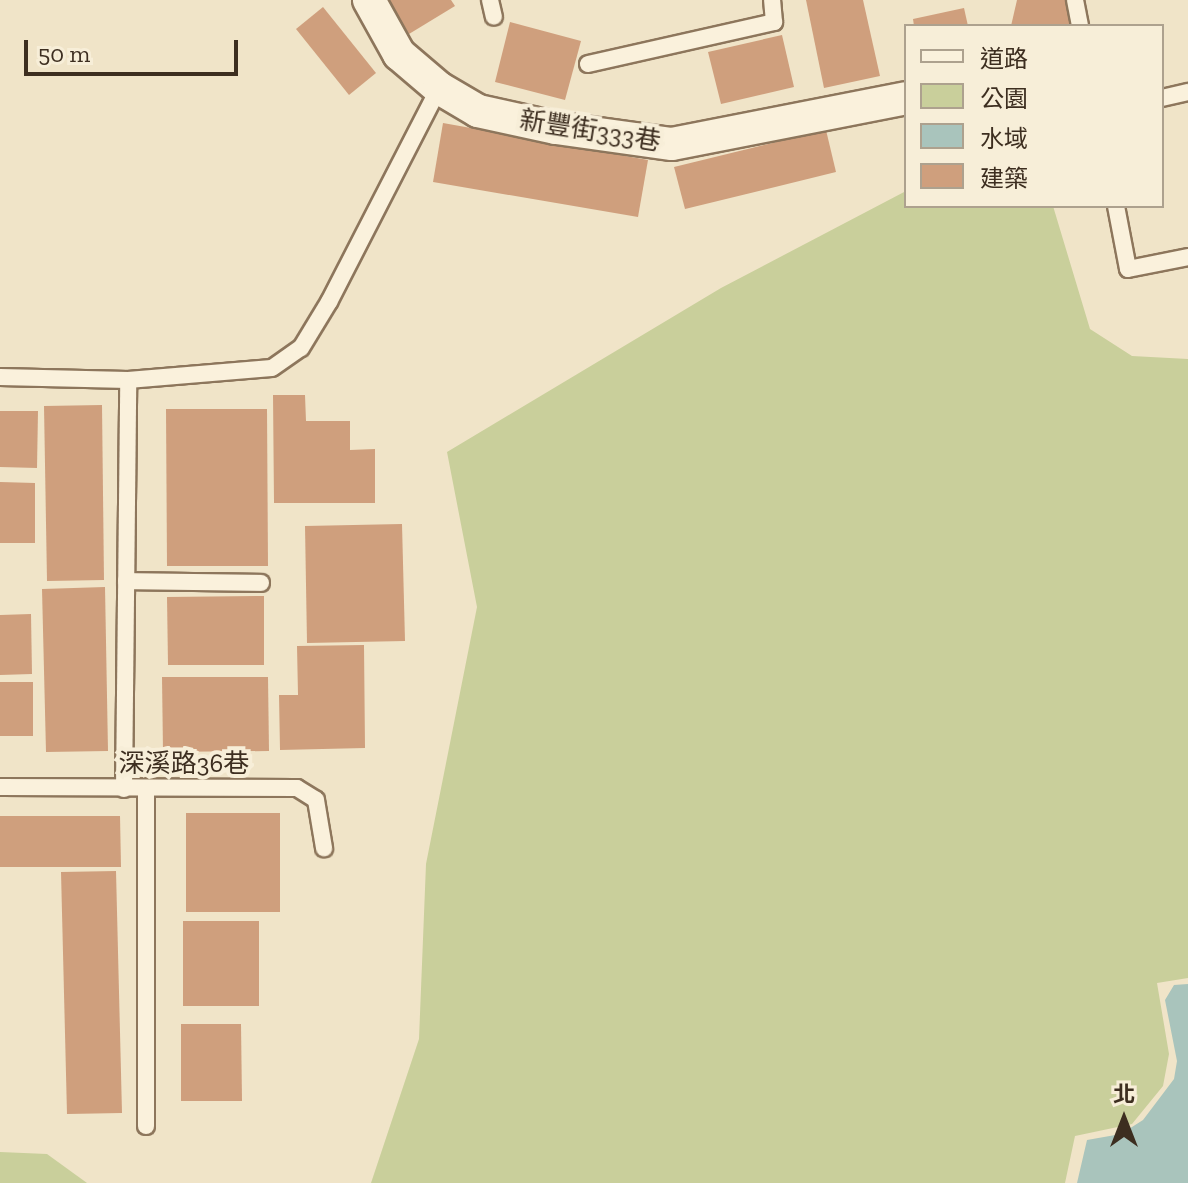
<!DOCTYPE html>
<html>
<head>
<meta charset="utf-8">
<style>
	body { margin:0 }
	#map { position:relative; width:1188px; height:1183px; overflow:hidden; background:#f0e4c8; font-family:"Zilla Slab","Noto Sans TC",serif }
	div>[style] { position:absolute }
	[style*='--x'] { left:calc(var(--x)*1px); top:calc(var(--y)*1px); width:calc(var(--w)*1px); rotate:calc(var(--a)*1deg) }
	.green>* { inset:0; background:#c9cf9b }
	.water>* { inset:0; background:#a9c4bc }
	.building>* { inset:0; background:#cf9f7d }
	.roads { filter:drop-shadow(2px 0 #8d765c) drop-shadow(-2px 0 #8d765c) drop-shadow(0 2px #8d765c) drop-shadow(0 -2px #8d765c) }
	.service>* { height:16px; margin:-8px; padding:0 8px; transform-origin:8px; border-radius:8px; background:#faf1dc }
	.minor>* { height:32px; margin:-16px; padding:0 16px; transform-origin:16px; border-radius:16px; background:#faf1dc }
	span { translate:-50% -50%; white-space:nowrap; text-align:center; line-height:1.15; -webkit-text-stroke:8px #f7eed8; paint-order:stroke }
	.street-label { font-size:26px; color:#3d2e20 }
	.legend { position:absolute; left:904px; top:24px; width:260px; height:184px; box-sizing:border-box; background:#f7eed8; border:2px solid #ada18e; margin:0; padding:10px 14px; list-style:none; font-size:24px; color:#3d2e20 }
	.legend li { display:flex; align-items:center; gap:16px; height:40px }
	.legend b { width:40px; border:2px solid #ada18e }
	.north { position:absolute; left:1084px; top:1079px; width:80px; height:80px; -webkit-text-stroke:6px #f7eed8; paint-order:stroke; rotate:0deg; font-size:22px; font-weight:700; line-height:32px; text-align:center; color:#3d2e20 }
	.north::after { content:''; display:block; margin:auto; width:28px; height:36px; background:#3d2e20; clip-path:polygon(50% 0,100% 100%,50% 72%,0 100%) }
	.scale { position:absolute; left:24px; top:40px; width:214px; height:36px; box-sizing:border-box; border:4px solid #3d2e20; border-top:0; padding-left:10px; font-size:24px; line-height:28px; white-space:nowrap; color:#3d2e20; -webkit-text-stroke:6px #f7eed8; paint-order:stroke }
</style>
</head>
<body>
<div id="map">
	<div class="green">
		<div style="clip-path:polygon(906px 191px,906px 206px,1053px 206px,1090px 329px,1132px 356px,1188px 359px,1188px 978px,1157px 983px,1169px 1054px,1163px 1086px,1132px 1124px,1075px 1136px,1065px 1183px,371px 1183px,419px 1039px,426px 864px,477px 607px,447px 452px,721px 288px)"></div>
		<div style="clip-path:polygon(0 1152px,47px 1154px,87px 1183px,0 1183px)"></div>
	</div>
	<div class="water">
		<div style="clip-path:polygon(1188px 984px,1188px 1183px,1077px 1183px,1087px 1140px,1121px 1134px,1143px 1120px,1174px 1079px,1177px 1061px,1165px 1000px,1174px 985px)"></div>
	</div>
	<div class="building">
		<div style="clip-path:polygon(388px 0,451px 0,455px 6px,409px 34px)"></div>
		<div style="clip-path:polygon(806px 0,863px 0,880px 76px,824px 88px)"></div>
		<div style="clip-path:polygon(1017px 0,1067px 0,1073px 26px,1011px 26px)"></div>
		<div style="clip-path:polygon(323px 7px,376px 73px,349px 95px,296px 29px)"></div>
		<div style="clip-path:polygon(964px 8px,968px 26px,914px 26px,913px 19px)"></div>
		<div style="clip-path:polygon(510px 22px,581px 41px,565px 100px,495px 82px)"></div>
		<div style="clip-path:polygon(782px 35px,794px 87px,721px 104px,708px 52px)"></div>
		<div style="clip-path:polygon(443px 123px,648px 160px,638px 217px,433px 182px)"></div>
		<div style="clip-path:polygon(826px 130px,836px 172px,685px 209px,674px 167px)"></div>
		<div style="clip-path:polygon(273px 395px,305px 395px,306px 421px,350px 421px,350px 450px,375px 449px,375px 503px,274px 503px)"></div>
		<div style="clip-path:polygon(102px 405px,104px 580px,47px 581px,44px 406px)"></div>
		<div style="clip-path:polygon(166px 409px,267px 409px,268px 566px,167px 566px)"></div>
		<div style="clip-path:polygon(0 411px,38px 411px,37px 468px,0 467px)"></div>
		<div style="clip-path:polygon(0 482px,35px 483px,35px 543px,0 543px)"></div>
		<div style="clip-path:polygon(402px 524px,405px 641px,307px 643px,305px 526px)"></div>
		<div style="clip-path:polygon(105px 587px,108px 751px,46px 752px,42px 589px)"></div>
		<div style="clip-path:polygon(264px 596px,264px 665px,168px 665px,167px 597px)"></div>
		<div style="clip-path:polygon(31px 614px,32px 674px,0 675px,0 615px)"></div>
		<div style="clip-path:polygon(364px 645px,365px 748px,280px 750px,279px 695px,298px 695px,297px 646px)"></div>
		<div style="clip-path:polygon(162px 677px,268px 677px,269px 751px,163px 752px)"></div>
		<div style="clip-path:polygon(0 682px,33px 682px,33px 736px,0 736px)"></div>
		<div style="clip-path:polygon(186px 813px,280px 813px,280px 912px,186px 912px)"></div>
		<div style="clip-path:polygon(0 816px,120px 816px,121px 867px,0 867px)"></div>
		<div style="clip-path:polygon(116px 871px,122px 1113px,67px 1114px,61px 872px)"></div>
		<div style="clip-path:polygon(183px 921px,259px 921px,259px 1006px,183px 1006px)"></div>
		<div style="clip-path:polygon(181px 1024px,241px 1024px,242px 1101px,181px 1101px)"></div>
	</div>
	<div class="roads">
		<div class="service">
			<div style="--x:490;--y:0;--w:17;--a:77"></div>
			<div style="--x:1075;--y:0;--w:26;--a:79"></div>
			<div style="--x:588;--y:64;--w:191;--a:-12.7"></div>
			<div style="--x:774;--y:22;--w:22;--a:-95"></div>
			<div style="--x:1162;--y:98;--w:27;--a:-13"></div>
			<div style="--x:1116;--y:206;--w:64;--a:79.2"></div>
			<div style="--x:1128;--y:269;--w:61;--a:-11.3"></div>
			<div style="--x:0;--y:377;--w:128;--a:1.3"></div>
			<div style="--x:128;--y:380;--w:144;--a:-4.8"></div>
			<div style="--x:272;--y:368;--w:35;--a:-35"></div>
			<div style="--x:301;--y:348;--w:54;--a:-58.7"></div>
			<div style="--x:329;--y:302;--w:241;--a:-62.8"></div>
			<div style="--x:126;--y:581;--w:135;--a:0.8"></div>
			<div style="--x:0;--y:787;--w:297;--a:0.2"></div>
			<div style="--x:297;--y:788;--w:22;--a:32"></div>
			<div style="--x:316;--y:800;--w:49;--a:80.5"></div>
			<div style="--x:124;--y:789;--w:409;--a:-89.4"></div>
			<div style="--x:146;--y:789;--w:337;--a:90"></div>
		</div>
		<div class="minor">
			<div style="--x:369;--y:0;--w:62;--a:60.9"></div>
			<div style="--x:399;--y:54;--w:52;--a:40.4"></div>
			<div style="--x:439;--y:88;--w:45;--a:30.5"></div>
			<div style="--x:478;--y:111;--w:80;--a:12.3"></div>
			<div style="--x:556;--y:128;--w:117;--a:7.9"></div>
			<div style="--x:672;--y:144;--w:238;--a:-11.1"></div>
		</div>
	</div>
	<div class="street-label">
		<span style="left:590px;top:131px;rotate:9deg">新豐街333巷</span>
		<span style="left:184px;top:764px">深溪路36巷</span>
	</div>
	<ul class="legend">
	<li><b style="height:10px;background:#faf1dc"></b>道路</li>
	<li><b style="height:22px;background:#c9cf9b"></b>公園</li>
	<li><b style="height:22px;background:#a9c4bc"></b>水域</li>
	<li><b style="height:22px;background:#cf9f7d"></b>建築</li>
	</ul>
	<div class="north">北</div>
	<div class="scale">50 m</div>
</div>
</body>
</html>
